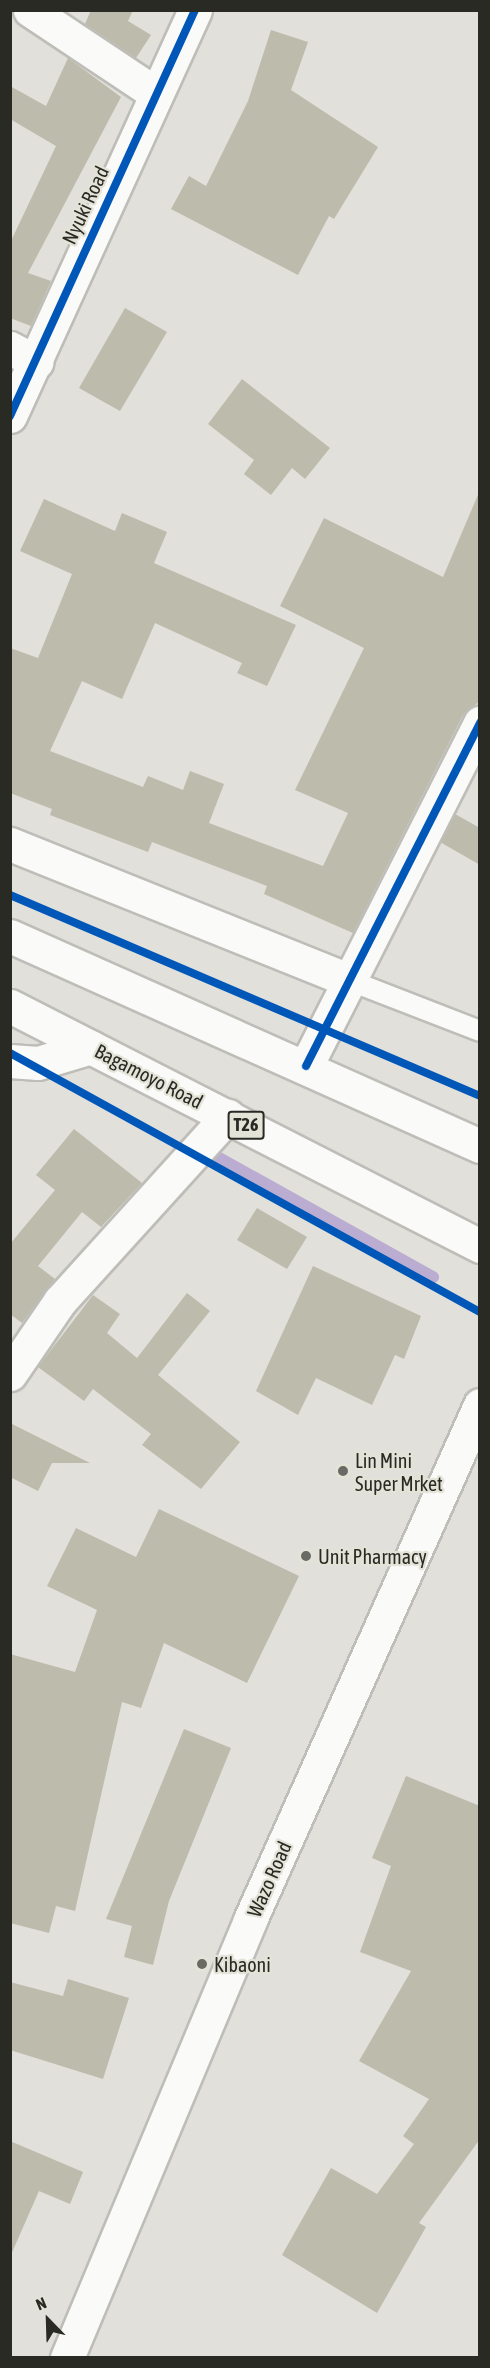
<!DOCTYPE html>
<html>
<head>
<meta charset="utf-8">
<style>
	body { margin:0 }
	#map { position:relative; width:490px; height:2368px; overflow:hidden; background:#e1e0da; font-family:"Asap Condensed",sans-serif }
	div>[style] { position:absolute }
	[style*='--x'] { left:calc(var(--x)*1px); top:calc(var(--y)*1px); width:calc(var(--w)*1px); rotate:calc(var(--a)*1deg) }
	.stream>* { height:12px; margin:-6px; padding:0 6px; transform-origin:6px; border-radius:6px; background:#bbacd2 }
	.building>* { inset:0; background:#bdbbac }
	.roads { filter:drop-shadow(2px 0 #bebdb8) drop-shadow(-2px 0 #bebdb8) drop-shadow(0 2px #bebdb8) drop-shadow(0 -2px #bebdb8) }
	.lane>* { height:20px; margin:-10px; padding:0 10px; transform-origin:10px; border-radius:10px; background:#fafaf9 }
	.street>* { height:33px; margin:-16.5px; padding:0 16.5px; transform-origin:16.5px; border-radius:16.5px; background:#fafaf9 }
	.secondary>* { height:33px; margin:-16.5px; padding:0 16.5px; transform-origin:16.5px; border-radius:16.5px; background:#fafaf9 }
	.highway>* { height:33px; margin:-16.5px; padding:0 16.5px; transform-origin:16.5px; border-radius:16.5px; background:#fafaf9 }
	.cycleway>* { height:8px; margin:-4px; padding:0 4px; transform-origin:4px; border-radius:4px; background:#0057b8 }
	.dots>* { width:16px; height:16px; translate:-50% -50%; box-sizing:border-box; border:3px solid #e4e3d7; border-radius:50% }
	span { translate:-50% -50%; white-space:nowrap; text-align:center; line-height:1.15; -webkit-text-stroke:4.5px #e4e3d7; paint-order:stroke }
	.shield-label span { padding:2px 4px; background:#e4e3d7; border:2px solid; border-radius:4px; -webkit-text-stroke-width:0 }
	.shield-label { font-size:18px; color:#2a2a25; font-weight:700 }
	.street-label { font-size:20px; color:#2a2a25 }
	.poi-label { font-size:20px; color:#2a2a25 }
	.left { translate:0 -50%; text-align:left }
	.frame { position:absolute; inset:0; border:12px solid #2a2a25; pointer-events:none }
	.north { position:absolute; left:18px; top:2290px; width:60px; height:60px; -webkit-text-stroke:4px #e4e3d7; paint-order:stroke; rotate:337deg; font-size:16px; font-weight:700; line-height:24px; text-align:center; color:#2a2a25 }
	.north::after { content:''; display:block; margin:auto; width:21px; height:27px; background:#2a2a25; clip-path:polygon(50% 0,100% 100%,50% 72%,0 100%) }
</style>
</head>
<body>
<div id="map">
	<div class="stream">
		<div style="--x:219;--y:1158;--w:245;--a:29.1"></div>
	</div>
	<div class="building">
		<div style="clip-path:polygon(91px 10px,133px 10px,128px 21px,151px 35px,136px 58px,85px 24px)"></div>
		<div style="clip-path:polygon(271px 30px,308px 42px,291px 90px,378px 147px,334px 219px,329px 216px,298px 275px,171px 209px,189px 176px,206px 186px,248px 101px)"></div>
		<div style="clip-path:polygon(68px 58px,121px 97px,28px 273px,51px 281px,31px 326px,10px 318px,10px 243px,56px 146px,10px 119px,10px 86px,46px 106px)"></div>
		<div style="clip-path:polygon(125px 308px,167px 332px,120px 411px,79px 388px)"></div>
		<div style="clip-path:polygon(242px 379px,330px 448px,305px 479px,292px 468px,271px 495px,244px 474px,254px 460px,208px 424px)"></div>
		<div style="clip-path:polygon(480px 490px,480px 701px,463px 715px,353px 933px,264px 894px,267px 886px,152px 842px,148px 852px,50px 815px,52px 809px,10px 793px,10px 648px,38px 658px,72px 574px,20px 551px,44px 499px,115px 531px,122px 513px,167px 532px,154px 563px,296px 625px,267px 686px,237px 673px,242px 663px,155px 623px,122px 699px,82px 681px,50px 751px,143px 787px,148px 776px,183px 790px,190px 771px,224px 784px,209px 823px,323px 866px,348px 813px,295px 790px,364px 648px,280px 606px,324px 518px,443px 577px)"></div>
		<div style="clip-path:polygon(455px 814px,480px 828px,480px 865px,440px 842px)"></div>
		<div style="clip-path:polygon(74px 1129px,142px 1183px,101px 1227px,82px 1212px,38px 1266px,55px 1279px,22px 1323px,10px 1314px,10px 1244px,55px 1190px,36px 1175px)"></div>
		<div style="clip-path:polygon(257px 1208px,307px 1237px,287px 1269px,237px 1240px)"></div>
		<div style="clip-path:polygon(313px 1266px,421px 1316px,404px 1359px,395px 1355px,372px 1405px,316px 1378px,298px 1415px,256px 1391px)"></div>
		<div style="clip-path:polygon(187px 1293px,210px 1311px,158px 1375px,240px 1442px,201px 1489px,142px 1445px,151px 1434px,93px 1389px,84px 1401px,38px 1367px,93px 1295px,120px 1314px,107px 1333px,137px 1358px)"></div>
		<div style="clip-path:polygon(10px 1423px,90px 1463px,52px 1463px,38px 1491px,10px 1477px)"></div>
		<div style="clip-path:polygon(159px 1509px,299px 1576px,247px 1683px,164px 1643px,141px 1708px,122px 1702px,75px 1911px,56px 1906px,49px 1933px,10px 1923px,10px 1654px,75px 1672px,97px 1610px,47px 1586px,76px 1528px,136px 1557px)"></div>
		<div style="clip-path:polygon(184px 1729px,231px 1748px,169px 1901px,153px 1965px,124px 1957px,132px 1926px,106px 1919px)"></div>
		<div style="clip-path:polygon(406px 1776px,480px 1806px,480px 2139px,419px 2223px,426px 2227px,377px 2313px,282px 2255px,331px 2168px,377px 2194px,414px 2144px,403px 2136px,429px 2099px,359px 2061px,411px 1971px,360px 1952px,391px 1866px,372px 1858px)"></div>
		<div style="clip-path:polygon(68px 1979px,129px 1998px,103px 2079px,10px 2050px,10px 1982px,63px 1996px)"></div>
		<div style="clip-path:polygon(10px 2141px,83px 2172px,70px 2204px,39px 2191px,10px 2257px)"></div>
	</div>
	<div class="roads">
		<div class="lane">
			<div style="--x:351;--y:981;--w:138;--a:21.2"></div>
		</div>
		<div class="street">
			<div style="--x:30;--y:10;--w:150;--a:33.6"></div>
			<div style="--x:10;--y:348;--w:30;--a:28"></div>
			<div style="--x:10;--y:416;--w:446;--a:-65.5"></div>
			<div style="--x:10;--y:844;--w:367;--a:21.9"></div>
			<div style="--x:10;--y:1061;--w:28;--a:4"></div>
			<div style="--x:38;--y:1063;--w:55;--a:-16.8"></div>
			<div style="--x:306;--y:1066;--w:385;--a:-63.1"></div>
			<div style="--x:10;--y:1374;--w:88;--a:-55.6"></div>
			<div style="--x:60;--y:1301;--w:250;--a:-47.8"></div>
		</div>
		<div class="secondary">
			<div style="--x:67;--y:2358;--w:475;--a:-67.3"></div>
			<div style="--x:250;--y:1920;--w:564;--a:-65.93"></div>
		</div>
		<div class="highway">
			<div style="--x:10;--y:936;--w:515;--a:24.08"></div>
			<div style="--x:10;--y:1006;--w:528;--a:27.05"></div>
		</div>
	</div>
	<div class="cycleway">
		<div style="--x:10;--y:416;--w:446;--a:-65.5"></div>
		<div style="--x:10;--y:895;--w:511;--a:23.15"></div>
		<div style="--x:10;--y:1053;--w:537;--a:28.86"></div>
		<div style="--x:306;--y:1066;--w:385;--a:-63.1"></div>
	</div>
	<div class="dots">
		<div style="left:343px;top:1471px;background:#6a6a64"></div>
		<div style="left:306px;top:1556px;background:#6a6a64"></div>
		<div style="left:202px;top:1964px;background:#6a6a64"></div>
	</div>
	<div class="shield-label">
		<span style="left:246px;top:1125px">T26</span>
	</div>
	<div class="street-label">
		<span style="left:85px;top:205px;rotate:-65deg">Nyuki Road</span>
		<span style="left:149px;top:1076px;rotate:27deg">Bagamoyo Road</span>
		<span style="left:269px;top:1879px;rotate:-66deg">Wazo Road</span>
	</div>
	<div class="poi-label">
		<span class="left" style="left:355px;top:1472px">Lin Mini<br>Super Mrket</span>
		<span class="left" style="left:318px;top:1556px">Unit Pharmacy</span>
		<span class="left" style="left:214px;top:1964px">Kibaoni</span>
	</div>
	<div class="frame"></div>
	<div class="north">N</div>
</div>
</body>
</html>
